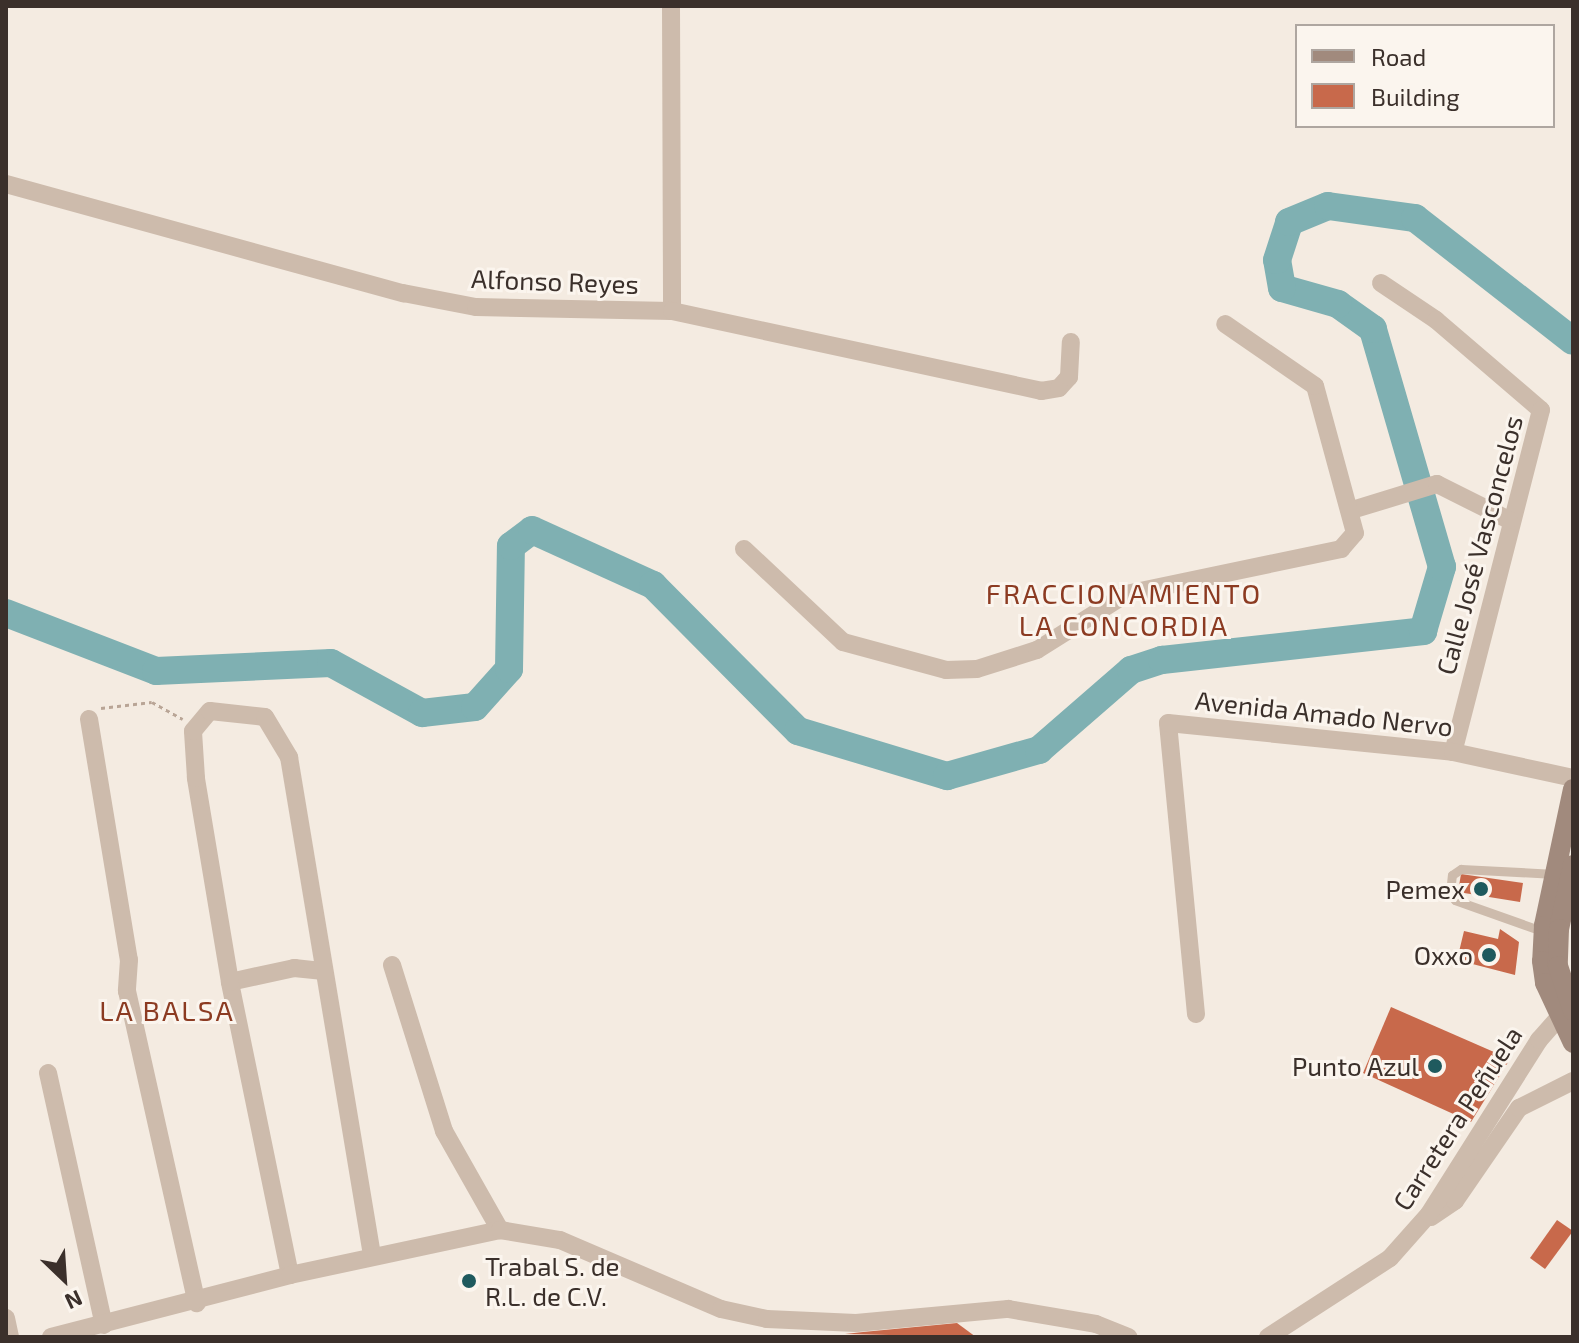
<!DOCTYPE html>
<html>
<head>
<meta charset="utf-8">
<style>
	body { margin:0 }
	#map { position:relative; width:1579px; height:1343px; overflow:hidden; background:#f4ebe1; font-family:"Exo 2",sans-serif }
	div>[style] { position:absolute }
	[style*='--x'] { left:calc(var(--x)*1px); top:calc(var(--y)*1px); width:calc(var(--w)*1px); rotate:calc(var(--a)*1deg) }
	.river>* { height:28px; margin:-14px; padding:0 14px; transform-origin:14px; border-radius:14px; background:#7fb0b2 }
	.building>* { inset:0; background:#c8694b }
	.path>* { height:3px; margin-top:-1.5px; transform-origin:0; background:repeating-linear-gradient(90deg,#b9a596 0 4px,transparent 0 8px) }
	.lane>* { height:9px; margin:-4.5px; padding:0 4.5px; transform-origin:4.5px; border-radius:4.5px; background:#cdbbac }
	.street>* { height:18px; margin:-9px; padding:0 9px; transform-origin:9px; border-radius:9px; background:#cdbbac }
	.secondary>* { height:20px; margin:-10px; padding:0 10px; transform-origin:10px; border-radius:10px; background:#a18a7d }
	.dots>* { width:22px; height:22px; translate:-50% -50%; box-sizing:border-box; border:4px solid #fbf5ee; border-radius:50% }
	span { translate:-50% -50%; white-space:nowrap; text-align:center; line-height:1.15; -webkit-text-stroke:6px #fbf5ee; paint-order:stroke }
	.street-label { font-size:26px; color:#3b302b }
	.poi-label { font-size:26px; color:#3b302b }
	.right { translate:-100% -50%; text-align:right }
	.left { translate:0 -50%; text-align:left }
	.neighbourhood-label { font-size:28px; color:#8c3b22; letter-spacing:2px }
	.frame { position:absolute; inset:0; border:8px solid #3b302b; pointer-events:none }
	.legend { position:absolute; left:1295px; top:24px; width:260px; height:104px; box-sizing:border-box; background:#fbf5ee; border:2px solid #aea6a0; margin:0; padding:10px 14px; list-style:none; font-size:24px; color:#3b302b }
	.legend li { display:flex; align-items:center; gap:16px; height:40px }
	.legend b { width:40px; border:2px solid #aea6a0 }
	.north { position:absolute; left:24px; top:1239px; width:80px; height:80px; -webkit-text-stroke:6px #fbf5ee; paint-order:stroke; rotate:155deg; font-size:22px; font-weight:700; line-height:32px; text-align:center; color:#3b302b }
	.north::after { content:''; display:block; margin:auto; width:28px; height:36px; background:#3b302b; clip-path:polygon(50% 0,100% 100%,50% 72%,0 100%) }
</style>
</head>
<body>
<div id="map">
	<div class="river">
		<div style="--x:6;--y:613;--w:161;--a:21.1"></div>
		<div style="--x:156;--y:671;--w:175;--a:-2.6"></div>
		<div style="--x:331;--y:663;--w:104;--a:28.8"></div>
		<div style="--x:422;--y:713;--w:53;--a:-6.5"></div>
		<div style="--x:475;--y:707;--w:51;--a:-48.2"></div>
		<div style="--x:509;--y:669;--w:123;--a:-89.1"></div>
		<div style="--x:511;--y:546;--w:26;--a:-37"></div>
		<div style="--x:532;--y:530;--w:133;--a:24.4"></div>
		<div style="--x:653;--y:585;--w:206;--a:45.2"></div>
		<div style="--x:798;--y:731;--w:156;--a:16.8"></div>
		<div style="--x:947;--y:776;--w:96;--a:-15.8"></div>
		<div style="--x:1039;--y:750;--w:122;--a:-41"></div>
		<div style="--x:1131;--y:670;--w:33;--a:-18"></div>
		<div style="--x:1162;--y:660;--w:263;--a:-6.3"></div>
		<div style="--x:1423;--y:631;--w:67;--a:-73.5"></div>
		<div style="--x:1442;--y:567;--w:248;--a:-106.2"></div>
		<div style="--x:1373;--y:329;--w:43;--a:-144.5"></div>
		<div style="--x:1338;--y:304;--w:58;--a:-164.1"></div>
		<div style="--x:1282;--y:288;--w:28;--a:-100"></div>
		<div style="--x:1277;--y:260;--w:40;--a:-72"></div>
		<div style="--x:1289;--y:222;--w:42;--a:-22.3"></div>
		<div style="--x:1328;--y:206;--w:88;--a:7.9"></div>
		<div style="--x:1415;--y:218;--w:200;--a:37.9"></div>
	</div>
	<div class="building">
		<div style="clip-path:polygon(1461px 874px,1523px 883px,1520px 902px,1458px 892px)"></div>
		<div style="clip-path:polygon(1500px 929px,1519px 942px,1515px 975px,1457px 960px,1464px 931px,1498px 939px)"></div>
		<div style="clip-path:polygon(1391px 1007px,1510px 1059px,1471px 1122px,1363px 1073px)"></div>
		<div style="clip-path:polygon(1557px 1220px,1573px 1231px,1545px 1269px,1530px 1258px)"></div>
		<div style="clip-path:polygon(957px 1323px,976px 1337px,845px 1334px,863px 1332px)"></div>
	</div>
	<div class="path">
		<div style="--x:101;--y:708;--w:51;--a:-6.7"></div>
		<div style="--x:152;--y:702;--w:35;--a:29"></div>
	</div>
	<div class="lane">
		<div style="--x:1542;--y:931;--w:92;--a:-160.4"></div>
		<div style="--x:1455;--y:900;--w:9;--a:-126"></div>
		<div style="--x:1450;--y:893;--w:18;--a:-84"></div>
		<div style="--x:1452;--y:875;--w:11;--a:-34"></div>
		<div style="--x:1461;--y:869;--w:94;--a:3"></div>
	</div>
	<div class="street">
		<div style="--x:671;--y:6;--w:305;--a:89.8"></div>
		<div style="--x:6;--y:184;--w:412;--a:15.4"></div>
		<div style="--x:403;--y:293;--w:74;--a:10.9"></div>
		<div style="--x:476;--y:307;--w:196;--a:1.2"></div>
		<div style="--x:672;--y:311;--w:378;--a:12.2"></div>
		<div style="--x:1041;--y:391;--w:18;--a:-9"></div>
		<div style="--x:1059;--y:388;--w:15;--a:-48"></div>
		<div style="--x:1069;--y:377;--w:35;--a:-87"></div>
		<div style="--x:1381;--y:283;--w:66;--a:33.9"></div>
		<div style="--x:1436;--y:320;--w:138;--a:40.6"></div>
		<div style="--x:1541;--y:410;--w:353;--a:104.4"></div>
		<div style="--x:1352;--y:510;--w:89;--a:-17"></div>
		<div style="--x:1437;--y:484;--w:80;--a:26.6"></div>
		<div style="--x:744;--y:549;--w:136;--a:43.2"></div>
		<div style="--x:843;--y:642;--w:107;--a:15.2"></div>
		<div style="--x:946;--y:670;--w:31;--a:-2"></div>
		<div style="--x:977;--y:669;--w:63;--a:-17.6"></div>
		<div style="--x:1037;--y:650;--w:105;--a:-32.2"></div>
		<div style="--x:1126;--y:594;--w:220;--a:-11.8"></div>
		<div style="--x:1341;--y:549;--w:21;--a:-49"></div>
		<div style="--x:1355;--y:533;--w:152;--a:-105.2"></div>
		<div style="--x:1315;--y:386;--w:109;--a:-145.4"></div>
		<div style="--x:89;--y:719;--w:244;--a:80.6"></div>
		<div style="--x:129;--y:960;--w:31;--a:94"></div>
		<div style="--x:127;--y:991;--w:320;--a:77.4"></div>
		<div style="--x:392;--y:965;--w:174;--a:72.6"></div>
		<div style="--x:444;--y:1131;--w:114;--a:60.5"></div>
		<div style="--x:230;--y:982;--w:66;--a:-12.3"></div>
		<div style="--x:294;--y:968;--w:30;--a:6"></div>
		<div style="--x:1196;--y:1014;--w:292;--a:-95.5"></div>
		<div style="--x:1168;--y:723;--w:286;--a:5.8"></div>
		<div style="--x:1453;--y:752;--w:123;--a:12.2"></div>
		<div style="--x:48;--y:1073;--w:258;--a:77.5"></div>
		<div style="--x:1431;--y:1217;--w:29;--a:-34"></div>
		<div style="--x:1455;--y:1201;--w:113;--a:-55.5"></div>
		<div style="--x:1519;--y:1108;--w:60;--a:-26.6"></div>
		<div style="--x:290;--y:1275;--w:299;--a:-101.6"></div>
		<div style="--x:230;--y:982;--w:207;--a:-99.5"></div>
		<div style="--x:196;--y:778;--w:47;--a:-93.7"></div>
		<div style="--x:193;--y:731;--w:26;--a:-50"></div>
		<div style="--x:210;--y:711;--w:55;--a:6.2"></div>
		<div style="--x:265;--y:717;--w:47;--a:59"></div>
		<div style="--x:289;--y:757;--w:505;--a:80.54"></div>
		<div style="--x:6;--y:1318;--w:19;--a:78"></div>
		<div style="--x:51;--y:1337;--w:247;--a:-14.5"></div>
		<div style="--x:290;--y:1275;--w:215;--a:-12.1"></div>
		<div style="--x:500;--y:1230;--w:61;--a:9.5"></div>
		<div style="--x:560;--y:1240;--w:175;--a:23.2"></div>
		<div style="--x:721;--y:1309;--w:47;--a:12.3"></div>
		<div style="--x:767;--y:1319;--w:89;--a:2.6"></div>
		<div style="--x:856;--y:1323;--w:153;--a:-5.3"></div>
		<div style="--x:1008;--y:1309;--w:89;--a:9.7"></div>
		<div style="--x:1096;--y:1324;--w:35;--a:22"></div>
		<div style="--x:1268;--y:1337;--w:145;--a:-32.9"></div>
		<div style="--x:1390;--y:1258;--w:59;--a:-48.4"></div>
		<div style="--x:1429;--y:1214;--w:206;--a:-57.7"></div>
		<div style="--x:1539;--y:1040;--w:45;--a:-48.6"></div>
	</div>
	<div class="secondary">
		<div style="--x:1573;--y:789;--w:140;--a:102"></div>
		<div style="--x:1544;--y:926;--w:35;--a:93"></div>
		<div style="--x:1542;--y:961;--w:22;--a:82"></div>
		<div style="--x:1545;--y:983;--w:66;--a:65"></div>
		<div style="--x:1573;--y:865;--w:66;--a:102.3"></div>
		<div style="--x:1559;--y:929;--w:37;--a:92"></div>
		<div style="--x:1558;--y:966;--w:47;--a:71.6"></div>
	</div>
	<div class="dots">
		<div style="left:1481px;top:889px;background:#1f5a5e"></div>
		<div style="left:1489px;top:955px;background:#1f5a5e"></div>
		<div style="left:1435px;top:1066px;background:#1f5a5e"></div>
		<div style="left:469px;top:1281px;background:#1f5a5e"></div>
	</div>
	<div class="street-label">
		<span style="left:555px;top:281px;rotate:2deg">Alfonso Reyes</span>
		<span style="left:1479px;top:545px;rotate:-75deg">Calle José Vasconcelos</span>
		<span style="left:1324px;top:713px;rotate:6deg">Avenida Amado Nervo</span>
		<span style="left:1457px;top:1118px;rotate:-57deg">Carretera Peñuela</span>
	</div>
	<div class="poi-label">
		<span class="right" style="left:1465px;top:889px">Pemex</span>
		<span class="right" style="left:1473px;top:955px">Oxxo</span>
		<span class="right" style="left:1419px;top:1066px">Punto Azul</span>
		<span class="left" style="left:485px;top:1281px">Trabal S. de<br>R.L. de C.V.</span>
	</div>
	<div class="neighbourhood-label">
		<span style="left:1124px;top:609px">FRACCIONAMIENTO<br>LA CONCORDIA</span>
		<span style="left:167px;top:1010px">LA BALSA</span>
	</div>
	<div class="frame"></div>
	<ul class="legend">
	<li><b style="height:10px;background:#a18a7d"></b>Road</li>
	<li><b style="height:22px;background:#c8694b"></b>Building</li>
	</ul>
	<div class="north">N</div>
</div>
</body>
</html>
